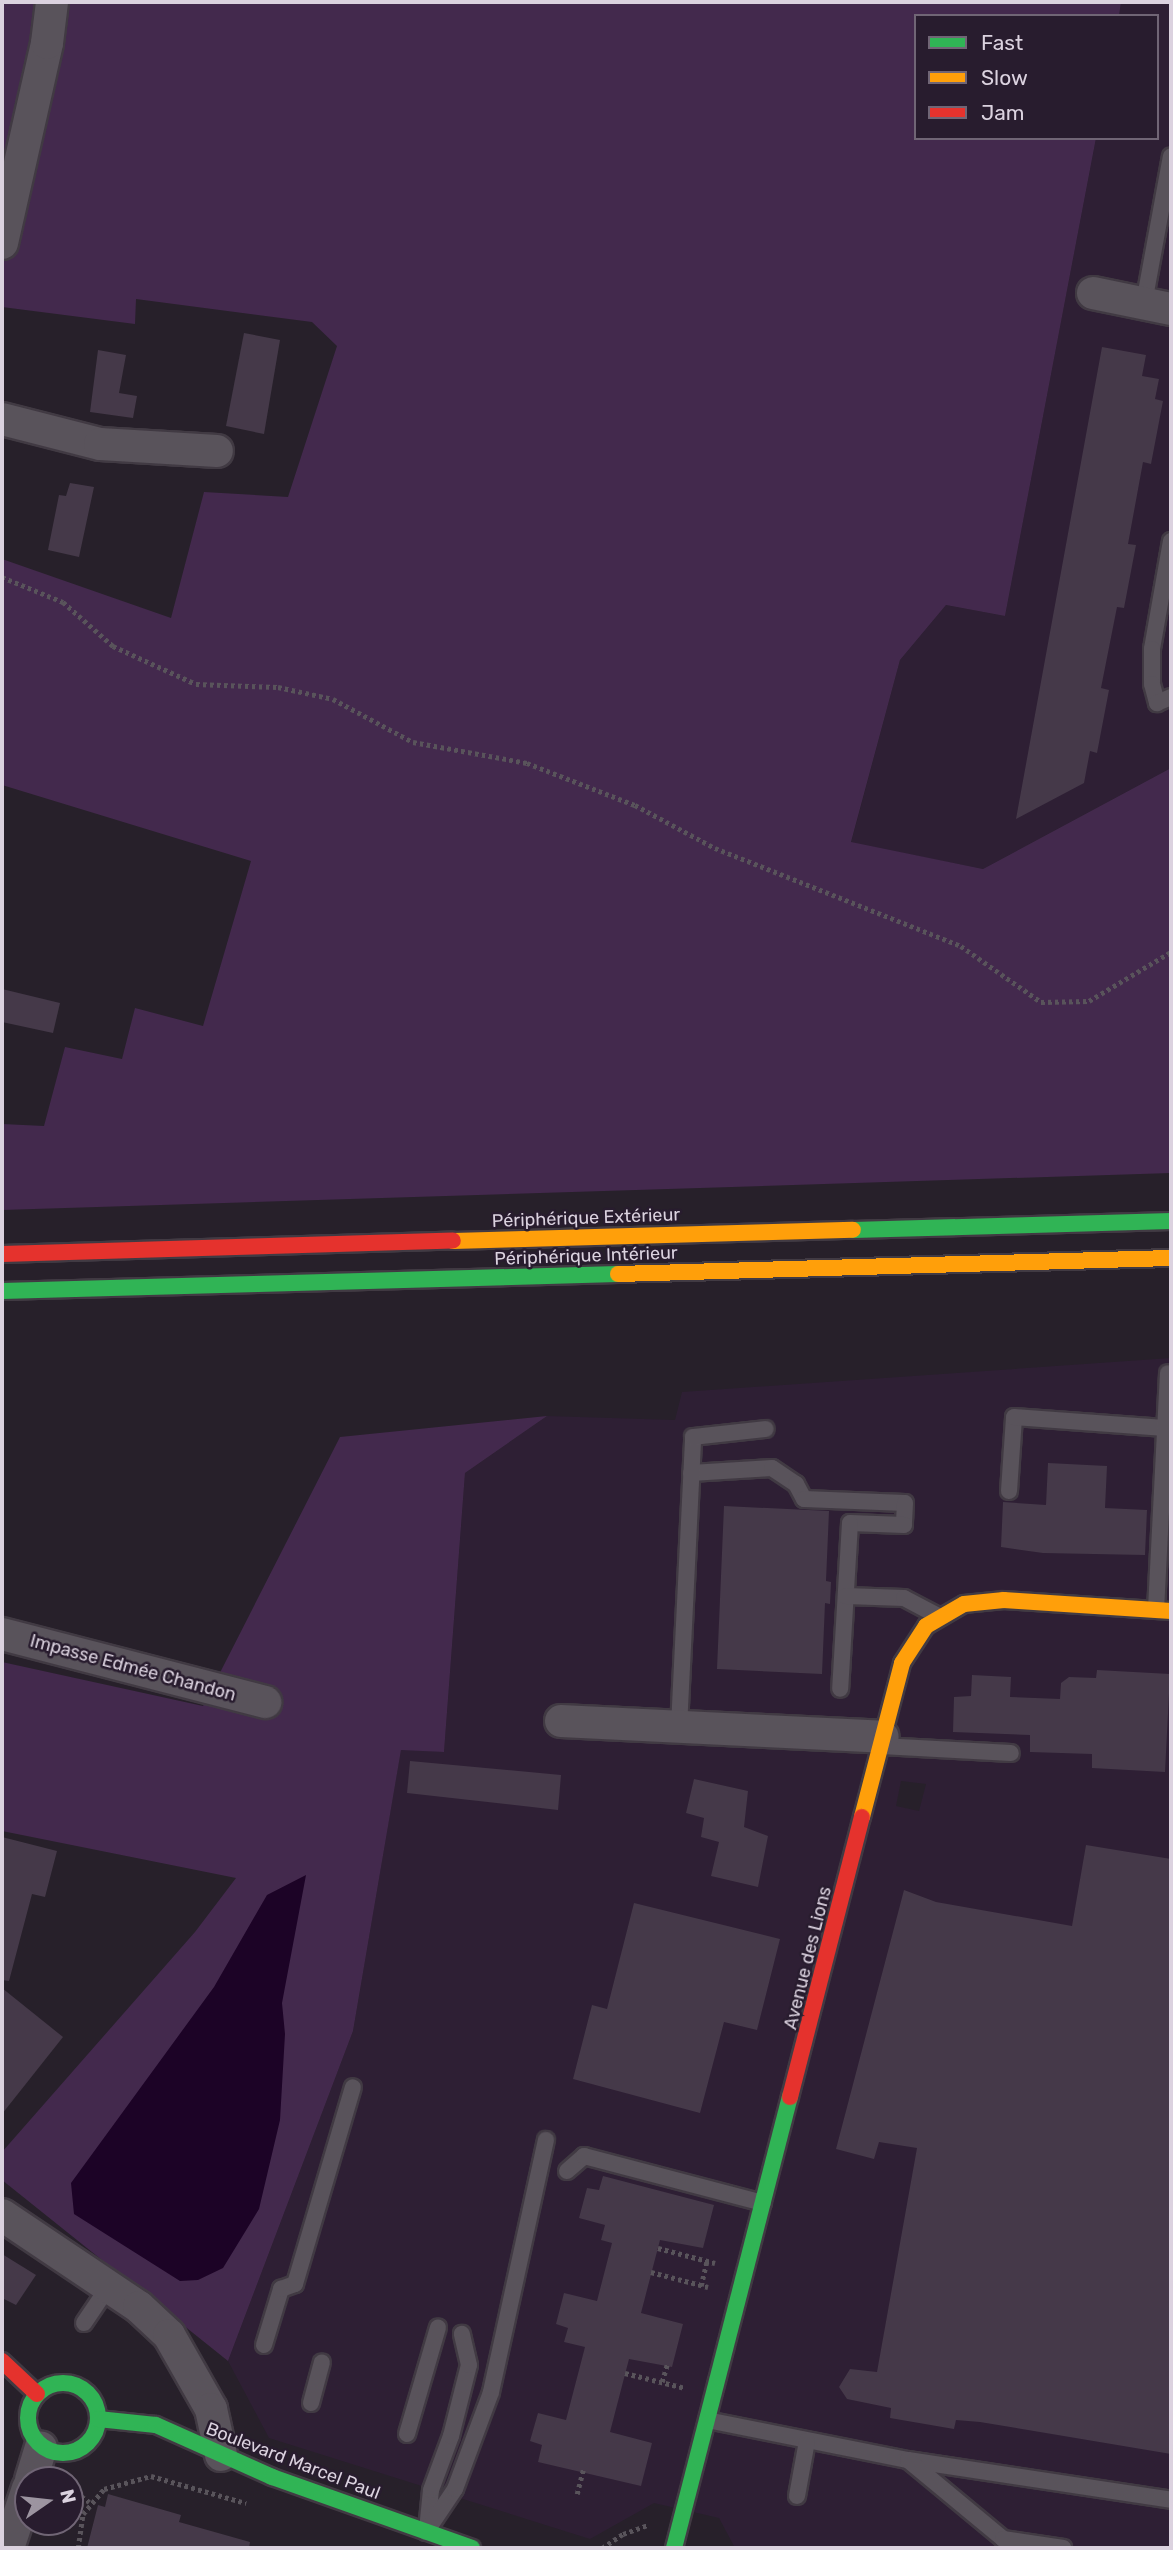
<!DOCTYPE html>
<html>
<head>
<meta charset="utf-8">
<style>
	body { margin:0 }
	#map { position:relative; width:1173px; height:2550px; overflow:hidden; background:#27202a; font-family:Rubik,sans-serif }
	div>[style] { position:absolute }
	[style*='--x'] { left:calc(var(--x)*1px); top:calc(var(--y)*1px); width:calc(var(--w)*1px); rotate:calc(var(--a)*1deg) }
	.built>* { inset:0; background:#2e1f34 }
	.green>* { inset:0; background:#43294d }
	.water>* { inset:0; background:#1c0326 }
	.building>* { inset:0; background:#453949 }
	.path>* { height:4.5px; margin-top:-2.25px; transform-origin:0; background:repeating-linear-gradient(90deg,#59545b 0 3.5px,transparent 0 7px) }
	.roads { filter:drop-shadow(2px 0 #413a43) drop-shadow(-2px 0 #413a43) drop-shadow(0 2px #413a43) drop-shadow(0 -2px #413a43) }
	.lane>* { height:16px; margin:-8px; padding:0 8px; transform-origin:8px; border-radius:8px; background:#59535b }
	.street>* { height:32px; margin:-16px; padding:0 16px; transform-origin:16px; border-radius:16px; background:#59535b }
	.fast>* { height:16px; margin:-8px; padding:0 8px; transform-origin:8px; border-radius:8px; background:#30b455 }
	.fast>.ring { margin:-8px; padding:0; box-sizing:content-box; background:none; border:16px solid #30b455; border-radius:50% }
	.slow>* { height:16px; margin:-8px; padding:0 8px; transform-origin:8px; border-radius:8px; background:#ff9f0a }
	.jam>* { height:16px; margin:-8px; padding:0 8px; transform-origin:8px; border-radius:8px; background:#e5322d }
	span { translate:-50% -50%; white-space:nowrap; text-align:center; line-height:1.15; -webkit-text-stroke:5px #281c2e; paint-order:stroke }
	.street-label { font-size:18px; color:#dbd2df }
	.frame { position:absolute; inset:0; border:4px solid #dbd2df; pointer-events:none }
	.legend { position:absolute; left:914px; top:14px; width:245px; height:126px; box-sizing:border-box; background:#281c2e; border:2px solid #706575; margin:0; padding:9px 12px; list-style:none; font-size:21px; color:#dbd2df }
	.legend li { display:flex; align-items:center; gap:14px; height:35px }
	.legend b { width:35px; border:2px solid #706575 }
	.north { position:absolute; left:14px; top:2466px; width:70px; height:70px; box-sizing:border-box; background:#281c2e; border:2px solid #706575; border-radius:50%; rotate:76deg; font-size:19px; font-weight:700; line-height:28px; text-align:center; color:#dbd2df }
	.north::after { content:''; display:block; margin:auto; width:24px; height:32px; background:#9c94a0; clip-path:polygon(50% 0,100% 100%,50% 72%,0 100%) }
</style>
</head>
<body>
<div id="map">
	<div class="built">
		<div style="clip-path:polygon(1121px 2px,1171px 2px,1171px 768px,983px 869px,851px 843px,900px 660px,946px 605px,1005px 616px,1096px 138px,1157px 138px,1157px 16px,1119px 16px)"></div>
		<div style="clip-path:polygon(evenodd,1171px 1358px,1171px 2548px,735px 2548px,719px 2518px,654px 2503px,590px 2539px,269px 2438px,228px 2361px,353px 2031px,401px 1749px,444px 1752px,465px 1473px,547px 1416px,675px 1420px,682px 1392px,1171px 1358px,901px 1781px,926px 1784px,919px 1811px,896px 1806px,901px 1781px)"></div>
	</div>
	<div class="green">
		<div style="clip-path:polygon(2px 2px,1121px 2px,1119px 16px,916px 16px,916px 138px,1096px 138px,1005px 616px,946px 605px,900px 660px,851px 842px,983px 869px,1171px 768px,1171px 1173px,2px 1210px,2px 1124px,44px 1126px,65px 1047px,122px 1059px,135px 1008px,203px 1026px,251px 861px,2px 785px,2px 559px,171px 618px,204px 492px,288px 497px,337px 346px,312px 322px,136px 299px,135px 324px,2px 307px)"></div>
		<div style="clip-path:polygon(547px 1416px,465px 1473px,444px 1752px,401px 1750px,353px 2031px,228px 2361px,2px 2180px,2px 2152px,195px 1932px,236px 1878px,2px 1831px,2px 1662px,203px 1706px,340px 1437px)"></div>
	</div>
	<div class="water">
		<div style="clip-path:polygon(306px 1875px,282px 2003px,285px 2034px,280px 2120px,259px 2209px,223px 2268px,198px 2280px,180px 2281px,74px 2214px,71px 2183px,214px 1987px,267px 1895px)"></div>
	</div>
	<div class="building">
		<div style="clip-path:polygon(244px 333px,280px 340px,264px 434px,226px 426px)"></div>
		<div style="clip-path:polygon(1102px 347px,1146px 355px,1142px 376px,1159px 379px,1155px 399px,1163px 401px,1151px 464px,1143px 462px,1128px 544px,1136px 545px,1124px 608px,1117px 607px,1101px 688px,1109px 690px,1097px 753px,1090px 751px,1084px 783px,1016px 819px)"></div>
		<div style="clip-path:polygon(98px 350px,126px 355px,119px 393px,137px 396px,133px 418px,90px 412px)"></div>
		<div style="clip-path:polygon(70px 483px,94px 487px,79px 557px,48px 550px,59px 495px,66px 496px)"></div>
		<div style="clip-path:polygon(2px 989px,60px 1003px,53px 1033px,2px 1022px)"></div>
		<div style="clip-path:polygon(1048px 1463px,1107px 1466px,1105px 1508px,1147px 1510px,1145px 1555px,1043px 1553px,1001px 1547px,1003px 1502px,1046px 1505px)"></div>
		<div style="clip-path:polygon(724px 1506px,829px 1511px,826px 1581px,831px 1582px,830px 1604px,825px 1603px,822px 1674px,717px 1669px)"></div>
		<div style="clip-path:polygon(1097px 1670px,1170px 1674px,1165px 1772px,1092px 1768px,1092px 1754px,1030px 1752px,1030px 1735px,953px 1732px,954px 1697px,971px 1696px,972px 1675px,1011px 1677px,1010px 1697px,1060px 1699px,1061px 1683px,1069px 1677px,1096px 1678px)"></div>
		<div style="clip-path:polygon(410px 1761px,561px 1775px,558px 1810px,407px 1793px)"></div>
		<div style="clip-path:polygon(694px 1779px,748px 1791px,744px 1827px,768px 1836px,758px 1887px,711px 1876px,719px 1842px,701px 1837px,704px 1818px,686px 1813px)"></div>
		<div style="clip-path:polygon(2px 1837px,57px 1851px,45px 1897px,32px 1894px,9px 1981px,2px 1980px)"></div>
		<div style="clip-path:polygon(1086px 1845px,1171px 1859px,1171px 2454px,980px 2422px,956px 2420px,954px 2429px,890px 2418px,891px 2408px,847px 2399px,839px 2387px,850px 2369px,877px 2372px,917px 2148px,879px 2142px,874px 2159px,836px 2149px,904px 1890px,936px 1902px,1072px 1926px)"></div>
		<div style="clip-path:polygon(634px 1903px,780px 1939px,757px 2030px,724px 2022px,700px 2113px,573px 2079px,592px 2005px,607px 2009px)"></div>
		<div style="clip-path:polygon(2px 1988px,63px 2037px,2px 2114px)"></div>
		<div style="clip-path:polygon(603px 2176px,714px 2205px,703px 2248px,660px 2240px,641px 2313px,683px 2324px,672px 2367px,629px 2359px,610px 2432px,652px 2443px,641px 2486px,538px 2462px,542px 2445px,530px 2441px,538px 2413px,566px 2420px,585px 2347px,564px 2342px,568px 2328px,556px 2324px,564px 2293px,597px 2301px,612px 2243px,601px 2240px,605px 2225px,579px 2218px,587px 2188px,599px 2190px)"></div>
		<div style="clip-path:polygon(2px 2254px,36px 2275px,16px 2305px,2px 2298px)"></div>
		<div style="clip-path:polygon(108px 2494px,181px 2515px,179px 2522px,250px 2542px,249px 2548px,87px 2548px,98px 2505px,105px 2507px)"></div>
	</div>
	<div class="path">
		<div style="--x:2;--y:577;--w:66;--a:22.3"></div>
		<div style="--x:63;--y:602;--w:67;--a:41.3"></div>
		<div style="--x:113;--y:646;--w:91;--a:24.6"></div>
		<div style="--x:196;--y:684;--w:82;--a:2.1"></div>
		<div style="--x:278;--y:687;--w:56;--a:12.3"></div>
		<div style="--x:333;--y:699;--w:91;--a:28.3"></div>
		<div style="--x:413;--y:742;--w:116;--a:10.4"></div>
		<div style="--x:527;--y:763;--w:116;--a:21.3"></div>
		<div style="--x:635;--y:805;--w:91;--a:28.3"></div>
		<div style="--x:715;--y:848;--w:265;--a:21.7"></div>
		<div style="--x:961;--y:946;--w:98;--a:35"></div>
		<div style="--x:1041;--y:1002;--w:48;--a:-1.2"></div>
		<div style="--x:1089;--y:1001;--w:96;--a:-30.9"></div>
		<div style="--x:658;--y:2248;--w:59;--a:14.7"></div>
		<div style="--x:651;--y:2272;--w:59;--a:14.7"></div>
		<div style="--x:701;--y:2286;--w:26;--a:-77"></div>
		<div style="--x:625;--y:2373;--w:62;--a:14"></div>
		<div style="--x:662;--y:2382;--w:18;--a:-74"></div>
		<div style="--x:70;--y:2488;--w:24;--a:36"></div>
		<div style="--x:577;--y:2494;--w:25;--a:-76"></div>
		<div style="--x:78;--y:2548;--w:34;--a:-82"></div>
		<div style="--x:83;--y:2514;--w:33;--a:-50"></div>
		<div style="--x:104;--y:2489;--w:49;--a:-15.5"></div>
		<div style="--x:151;--y:2476;--w:99;--a:15.9"></div>
		<div style="--x:602;--y:2548;--w:25;--a:-34"></div>
		<div style="--x:623;--y:2534;--w:27;--a:-20"></div>
	</div>
	<div class="roads">
		<div class="lane">
			<div style="--x:1144;--y:303;--w:149;--a:-79.6"></div>
			<div style="--x:1171;--y:541;--w:110;--a:100"></div>
			<div style="--x:1152;--y:649;--w:35;--a:90"></div>
			<div style="--x:1152;--y:684;--w:20;--a:75"></div>
			<div style="--x:1157;--y:703;--w:15;--a:-23"></div>
			<div style="--x:691;--y:1473;--w:81;--a:-3.5"></div>
			<div style="--x:772;--y:1468;--w:29;--a:34"></div>
			<div style="--x:796;--y:1484;--w:17;--a:62"></div>
			<div style="--x:804;--y:1499;--w:101;--a:2.3"></div>
			<div style="--x:905;--y:1503;--w:22;--a:93"></div>
			<div style="--x:904;--y:1525;--w:54;--a:-177.9"></div>
			<div style="--x:850;--y:1523;--w:166;--a:93.4"></div>
			<div style="--x:1009;--y:1491;--w:74;--a:-86.1"></div>
			<div style="--x:1014;--y:1417;--w:151;--a:4.2"></div>
			<div style="--x:846;--y:1596;--w:58;--a:2"></div>
			<div style="--x:904;--y:1598;--w:41;--a:27.8"></div>
			<div style="--x:1156;--y:1610;--w:237;--a:-87.1"></div>
			<div style="--x:679;--y:1727;--w:290;--a:-87.2"></div>
			<div style="--x:693;--y:1437;--w:73;--a:-6.3"></div>
			<div style="--x:881;--y:1746;--w:130;--a:3.1"></div>
			<div style="--x:567;--y:2171;--w:23;--a:-41"></div>
			<div style="--x:584;--y:2156;--w:185;--a:14.7"></div>
			<div style="--x:84;--y:2323;--w:45;--a:-56"></div>
			<div style="--x:264;--y:2345;--w:59;--a:-73.1"></div>
			<div style="--x:281;--y:2289;--w:15;--a:-20"></div>
			<div style="--x:295;--y:2284;--w:205;--a:-73.6"></div>
			<div style="--x:311;--y:2403;--w:42;--a:-75"></div>
			<div style="--x:707;--y:2420;--w:205;--a:11.3"></div>
			<div style="--x:908;--y:2460;--w:266;--a:8.6"></div>
			<div style="--x:407;--y:2434;--w:111;--a:-73.8"></div>
			<div style="--x:908;--y:2460;--w:124;--a:39.7"></div>
			<div style="--x:1003;--y:2539;--w:61;--a:8.5"></div>
			<div style="--x:797;--y:2496;--w:56;--a:-79.7"></div>
			<div style="--x:427;--y:2530;--w:40;--a:-84.3"></div>
			<div style="--x:431;--y:2490;--w:58;--a:-69.7"></div>
			<div style="--x:451;--y:2436;--w:73;--a:-75.8"></div>
			<div style="--x:469;--y:2365;--w:32;--a:-103"></div>
			<div style="--x:426;--y:2532;--w:52;--a:-56"></div>
			<div style="--x:455;--y:2489;--w:103;--a:-69.6"></div>
			<div style="--x:491;--y:2392;--w:258;--a:-77.7"></div>
		</div>
		<div class="street">
			<div style="--x:2;--y:243;--w:205;--a:-77.3"></div>
			<div style="--x:47;--y:43;--w:41;--a:-83"></div>
			<div style="--x:1093;--y:293;--w:80;--a:11.6"></div>
			<div style="--x:2;--y:419;--w:101;--a:14.3"></div>
			<div style="--x:100;--y:444;--w:117;--a:3.4"></div>
			<div style="--x:2;--y:1634;--w:272;--a:14.5"></div>
			<div style="--x:561;--y:1721;--w:322;--a:2.8"></div>
			<div style="--x:2;--y:2215;--w:165;--a:33.9"></div>
			<div style="--x:139;--y:2307;--w:41;--a:43"></div>
			<div style="--x:169;--y:2335;--w:85;--a:60.4"></div>
			<div style="--x:211;--y:2409;--w:47;--a:77.7"></div>
			<div style="--x:31;--y:2480;--w:34;--a:-73"></div>
			<div style="--x:8;--y:2548;--w:63;--a:-71.6"></div>
		</div>
		<div class="fast">
			<div style="--x:853;--y:1230;--w:318;--a:-1.6"></div>
			<div style="--x:2;--y:1291;--w:616;--a:-1.58"></div>
			<div class="ring" style="left:28px;top:2383px;width:54px;height:54px"></div>
			<div style="--x:98;--y:2419;--w:58;--a:5.9"></div>
			<div style="--x:156;--y:2425;--w:127;--a:24.1"></div>
			<div style="--x:272;--y:2477;--w:212;--a:19.5"></div>
			<div style="--x:674;--y:2548;--w:466;--a:-75.6"></div>
		</div>
		<div class="slow">
			<div style="--x:453;--y:1241;--w:400;--a:-1.6"></div>
			<div style="--x:618;--y:1274;--w:553;--a:-1.66"></div>
			<div style="--x:862;--y:1817;--w:159;--a:-75.4"></div>
			<div style="--x:902;--y:1663;--w:44;--a:-57"></div>
			<div style="--x:926;--y:1626;--w:44;--a:-30.1"></div>
			<div style="--x:964;--y:1604;--w:40;--a:-5.7"></div>
			<div style="--x:1004;--y:1600;--w:167;--a:3.8"></div>
		</div>
		<div class="jam">
			<div style="--x:2;--y:1254;--w:451;--a:-1.7"></div>
			<div style="--x:790;--y:2097;--w:289;--a:-75.6"></div>
			<div style="--x:2;--y:2361;--w:48;--a:43.3"></div>
		</div>
	</div>
	<div class="street-label">
		<span style="left:586px;top:1218px;rotate:-2deg">Périphérique Extérieur</span>
		<span style="left:586px;top:1256px;rotate:-2deg">Périphérique Intérieur</span>
		<span style="left:133px;top:1668px;rotate:15deg">Impasse Edmée Chandon</span>
		<span style="left:808px;top:1958px;rotate:-76deg">Avenue des Lions</span>
		<span style="left:293px;top:2461px;rotate:21deg">Boulevard Marcel Paul</span>
	</div>
	<div class="frame"></div>
	<ul class="legend">
	<li><b style="height:9px;background:#30b455"></b>Fast</li>
	<li><b style="height:9px;background:#ff9f0a"></b>Slow</li>
	<li><b style="height:9px;background:#e5322d"></b>Jam</li>
	</ul>
	<div class="north">N</div>
</div>
</body>
</html>
